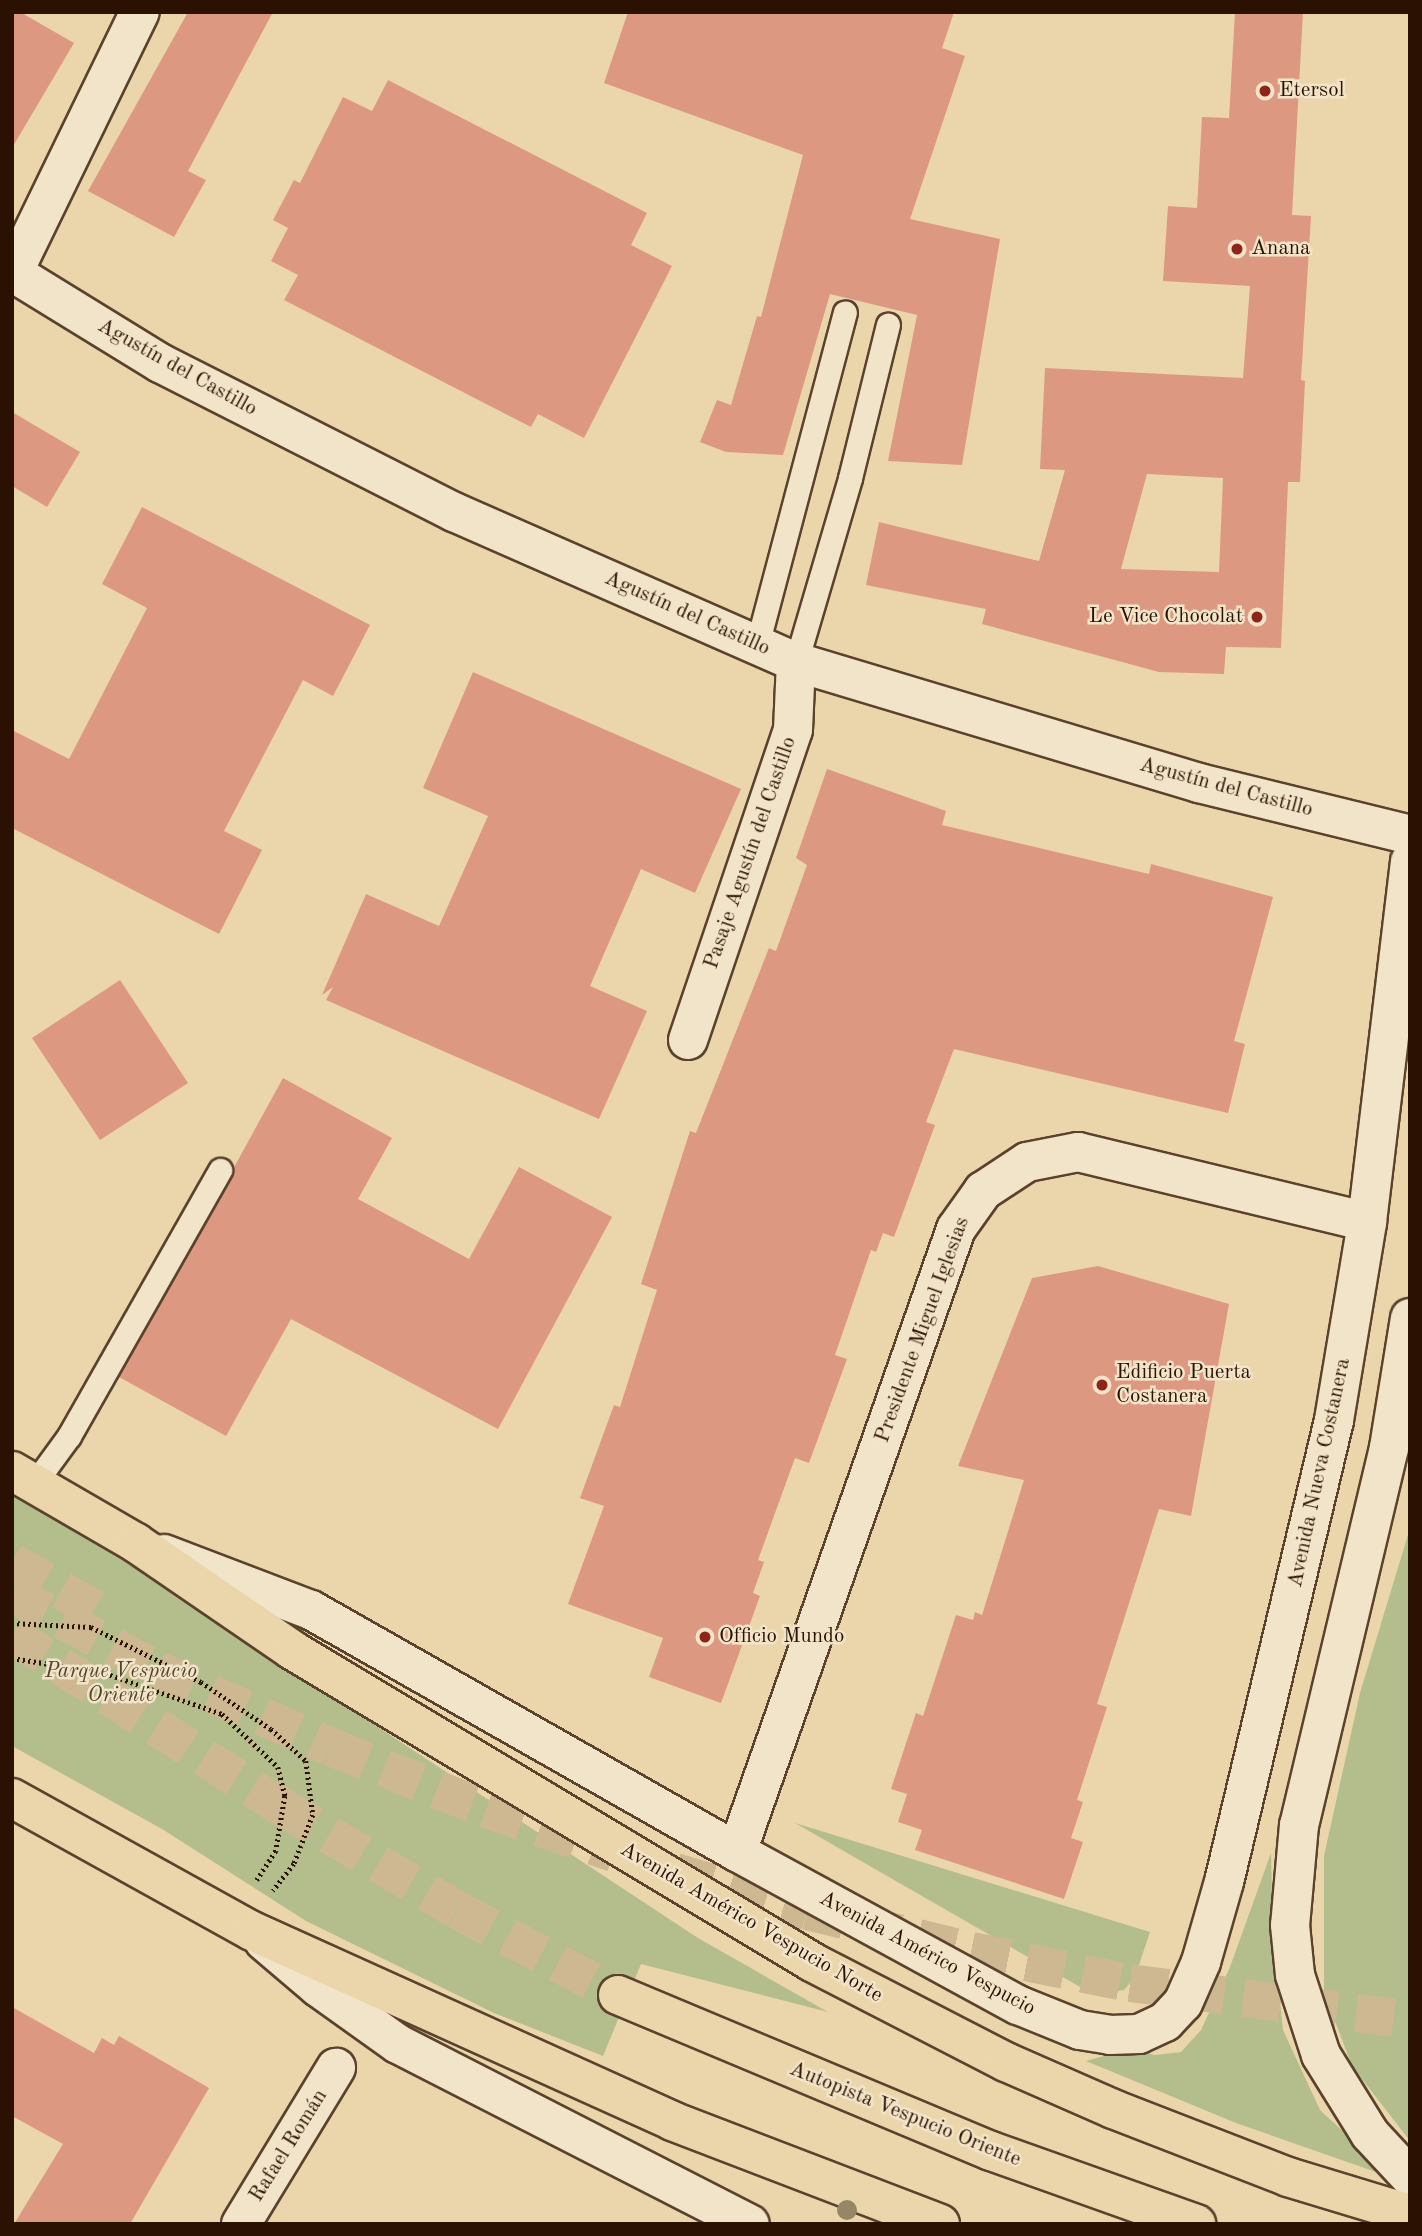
<!DOCTYPE html>
<html>
<head>
<meta charset="utf-8">
<style>
	body { margin:0 }
	#map { position:relative; width:1422px; height:2236px; overflow:hidden; background:#ebd6ab; font-family:"Old Standard TT",serif }
	div>[style] { position:absolute }
	[style*='--x'] { left:calc(var(--x)*1px); top:calc(var(--y)*1px); width:calc(var(--w)*1px); rotate:calc(var(--a)*1deg) }
	.green>* { inset:0; background:#b4be8c }
	.building>* { inset:0; background:#dd9881 }
	.motorway-tunnel>* { height:38px; margin-top:-19px; transform-origin:0; background:repeating-linear-gradient(90deg,#ceb892 0 38px,transparent 0 57px) }
	.path>* { height:4.5px; margin-top:-2.25px; transform-origin:0; background:repeating-linear-gradient(90deg,#2a1102 0 2px,transparent 0 5.5px) }
	.roads { filter:drop-shadow(2px 0 #5a422c) drop-shadow(-2px 0 #5a422c) drop-shadow(0 2px #5a422c) drop-shadow(0 -2px #5a422c) }
	.service>* { height:23px; margin:-11.5px; padding:0 11.5px; transform-origin:11.5px; border-radius:11.5px; background:#f2e4c8 }
	.minor>* { height:38px; margin:-19px; padding:0 19px; transform-origin:19px; border-radius:19px; background:#f2e4c8 }
	.secondary>* { height:38px; margin:-19px; padding:0 19px; transform-origin:19px; border-radius:19px; background:#f2e4c8 }
	.primary>* { height:38px; margin:-19px; padding:0 19px; transform-origin:19px; border-radius:19px; background:#ebd6ab }
	.motorway>* { height:38px; margin:-19px; padding:0 19px; transform-origin:19px; border-radius:19px; background:#ebd6ab }
	.trees>* { width:20px; height:20px; margin:-10px; border-radius:50%; background:#978665 }
	.dots>* { width:19px; height:19px; translate:-50% -50%; box-sizing:border-box; border:4px solid #f2e4c8; border-radius:50% }
	span { translate:-50% -50%; white-space:nowrap; text-align:center; line-height:1.15; -webkit-text-stroke:5px #f2e4c8; paint-order:stroke }
	.poi-label { font-size:21px; color:#2a1102 }
	.left { translate:0 -50%; text-align:left }
	.right { translate:-100% -50%; text-align:right }
	.street-label { font-size:21px; color:#2a1102 }
	.park-label { font-size:21px; color:#53452b; font-style:italic }
	.frame { position:absolute; inset:0; border:14px solid #2a1102; pointer-events:none }
</style>
</head>
<body>
<div id="map">
	<div class="green">
		<div style="clip-path:polygon(12px 1478px,155px 1580px,698px 1938px,828px 2012px,641px 1964px,603px 2056px,494px 2013px,306px 1921px,162px 1829px,12px 1746px)"></div>
		<div style="clip-path:polygon(1410px 1528px,1410px 2141px,1352px 2066px,1324px 1992px,1324px 1856px,1360px 1693px)"></div>
		<div style="clip-path:polygon(795px 1823px,1150px 1932px,1135px 1977px,1124px 1990px,1094px 1995px)"></div>
		<div style="clip-path:polygon(1271px 1853px,1273px 1938px,1283px 2030px,1320px 2110px,1393px 2178px,1236px 2123px,1086px 2061px,1129px 2049px,1155px 2055px,1181px 2052px,1201px 2030px,1230px 1967px)"></div>
	</div>
	<div class="building">
		<div style="clip-path:polygon(12px 12px,20px 12px,74px 43px,12px 148px)"></div>
		<div style="clip-path:polygon(188px 12px,273px 12px,188px 171px,206px 180px,174px 237px,88px 191px)"></div>
		<div style="clip-path:polygon(628px 12px,954px 12px,942px 48px,965px 56px,910px 219px,1000px 239px,962px 465px,888px 461px,917px 315px,830px 294px,783px 455px,726px 452px,700px 442px,717px 400px,731px 405px,757px 316px,761px 317px,803px 155px,604px 83px)"></div>
		<div style="clip-path:polygon(evenodd,1235px 12px,1303px 12px,1292px 215px,1311px 216px,1301px 380px,1305px 381px,1300px 482px,1288px 482px,1281px 648px,1226px 647px,1224px 674px,1159px 672px,982px 624px,986px 609px,866px 585px,879px 522px,1039px 561px,1065px 470px,1040px 469px,1045px 368px,1243px 378px,1250px 286px,1163px 281px,1168px 206px,1197px 208px,1202px 117px,1229px 118px,1235px 12px,1147px 474px,1223px 478px,1219px 572px,1121px 569px,1147px 474px)"></div>
		<div style="clip-path:polygon(388px 80px,647px 213px,631px 245px,672px 266px,584px 438px,538px 414px,531px 427px,284px 300px,298px 275px,271px 261px,288px 228px,273px 220px,294px 180px,300px 183px,343px 97px,372px 111px)"></div>
		<div style="clip-path:polygon(12px 412px,80px 452px,47px 507px,12px 486px)"></div>
		<div style="clip-path:polygon(142px 507px,370px 625px,333px 696px,303px 680px,224px 831px,262px 850px,219px 934px,12px 828px,12px 730px,69px 759px,147px 608px,102px 584px)"></div>
		<div style="clip-path:polygon(473px 672px,741px 789px,695px 893px,641px 869px,590px 986px,647px 1011px,599px 1119px,326px 1000px,333px 987px,322px 995px,366px 894px,439px 926px,488px 816px,423px 788px)"></div>
		<div style="clip-path:polygon(827px 769px,946px 811px,942px 825px,1149px 874px,1151px 864px,1273px 897px,1234px 1041px,1245px 1044px,1228px 1113px,954px 1049px,926px 1122px,935px 1125px,894px 1237px,883px 1233px,876px 1252px,871px 1250px,835px 1355px,847px 1359px,809px 1463px,795px 1458px,758px 1560px,764px 1562px,753px 1593px,760px 1596px,721px 1703px,649px 1677px,663px 1638px,568px 1604px,604px 1506px,580px 1498px,614px 1405px,620px 1407px,657px 1290px,641px 1284px,690px 1131px,696px 1133px,769px 948px,776px 951px,807px 865px,796px 858px)"></div>
		<div style="clip-path:polygon(120px 980px,188px 1083px,100px 1140px,32px 1038px)"></div>
		<div style="clip-path:polygon(283px 1078px,392px 1138px,358px 1199px,469px 1259px,519px 1167px,612px 1217px,498px 1429px,291px 1319px,226px 1436px,119px 1377px)"></div>
		<div style="clip-path:polygon(1098px 1266px,1229px 1304px,1191px 1516px,1159px 1509px,1097px 1704px,1107px 1707px,1077px 1800px,1083px 1802px,1071px 1838px,1083px 1842px,1064px 1899px,915px 1850px,922px 1830px,898px 1822px,907px 1794px,891px 1789px,916px 1713px,923px 1716px,956px 1615px,973px 1620px,975px 1612px,982px 1615px,1024px 1480px,958px 1466px,1032px 1278px)"></div>
		<div style="clip-path:polygon(12px 2007px,94px 2053px,102px 2038px,114px 2045px,119px 2036px,209px 2088px,130px 2224px,14px 2224px,63px 2144px,12px 2116px)"></div>
	</div>
	<div class="motorway-tunnel">
		<div style="--x:12;--y:1562;--w:97;--a:29.7"></div>
		<div style="--x:12;--y:1594;--w:165;--a:27.5"></div>
		<div style="--x:158;--y:1670;--w:189;--a:24"></div>
		<div style="--x:331;--y:1747;--w:167;--a:21.8"></div>
		<div style="--x:486;--y:1809;--w:135;--a:19"></div>
		<div style="--x:12;--y:1635;--w:318;--a:32.5"></div>
		<div style="--x:280;--y:1806;--w:205;--a:30.4"></div>
		<div style="--x:457;--y:1910;--w:182;--a:27.8"></div>
		<div style="--x:675;--y:1872;--w:138;--a:16.5"></div>
		<div style="--x:807;--y:1911;--w:169;--a:13.7"></div>
		<div style="--x:971;--y:1951;--w:162;--a:11.4"></div>
		<div style="--x:1130;--y:1983;--w:282;--a:7.5"></div>
	</div>
	<div class="path">
		<div style="--x:12;--y:1623;--w:79;--a:2.9"></div>
		<div style="--x:91;--y:1627;--w:123;--a:26.6"></div>
		<div style="--x:201;--y:1682;--w:84;--a:33.9"></div>
		<div style="--x:271;--y:1729;--w:47;--a:42.4"></div>
		<div style="--x:306;--y:1761;--w:54;--a:82.6"></div>
		<div style="--x:313;--y:1815;--w:53;--a:111.2"></div>
		<div style="--x:294;--y:1864;--w:34;--a:128"></div>
		<div style="--x:12;--y:1658;--w:94;--a:9.2"></div>
		<div style="--x:105;--y:1673;--w:124;--a:19.3"></div>
		<div style="--x:222;--y:1714;--w:77;--a:43.4"></div>
		<div style="--x:278;--y:1767;--w:30;--a:76"></div>
		<div style="--x:285;--y:1796;--w:56;--a:99.3"></div>
		<div style="--x:276;--y:1851;--w:35;--a:123"></div>
	</div>
	<div class="roads">
		<div class="service">
			<div style="--x:757;--y:645;--w:344;--a:-75.2"></div>
			<div style="--x:796;--y:662;--w:192;--a:-73.6"></div>
			<div style="--x:850;--y:478;--w:158;--a:-76.1"></div>
			<div style="--x:34;--y:1484;--w:59;--a:-53.9"></div>
			<div style="--x:69;--y:1436;--w:306;--a:-60.4"></div>
		</div>
		<div class="minor">
			<div style="--x:12;--y:272;--w:174;--a:31.6"></div>
			<div style="--x:160;--y:363;--w:330;--a:26.9"></div>
			<div style="--x:454;--y:512;--w:373;--a:23.7"></div>
			<div style="--x:796;--y:662;--w:421;--a:16.7"></div>
			<div style="--x:1199;--y:783;--w:217;--a:13.8"></div>
			<div style="--x:13;--y:273;--w:290;--a:-64.1"></div>
			<div style="--x:688;--y:1040;--w:327;--a:-71.3"></div>
			<div style="--x:793;--y:730;--w:68;--a:-87.5"></div>
			<div style="--x:737;--y:1852;--w:660;--a:-70.63"></div>
			<div style="--x:956;--y:1229;--w:47;--a:-54.6"></div>
			<div style="--x:983;--y:1191;--w:53;--a:-33.4"></div>
			<div style="--x:1027;--y:1162;--w:52;--a:-11.1"></div>
			<div style="--x:1078;--y:1152;--w:297;--a:13.6"></div>
			<div style="--x:241;--y:2224;--w:183;--a:-58.7"></div>
		</div>
		<div class="secondary">
			<div style="--x:1410;--y:1318;--w:132;--a:99.2"></div>
			<div style="--x:1389;--y:1448;--w:388;--a:103.4"></div>
			<div style="--x:1299;--y:1825;--w:100;--a:95.1"></div>
			<div style="--x:1290;--y:1925;--w:50;--a:84.3"></div>
			<div style="--x:1295;--y:1975;--w:84;--a:72"></div>
			<div style="--x:1321;--y:2055;--w:93;--a:58.2"></div>
			<div style="--x:1370;--y:2134;--w:59;--a:47.1"></div>
			<div style="--x:164;--y:1554;--w:157;--a:20.9"></div>
			<div style="--x:311;--y:1610;--w:490;--a:29.6"></div>
			<div style="--x:737;--y:1852;--w:320;--a:28.6"></div>
			<div style="--x:1018;--y:2005;--w:67;--a:22"></div>
			<div style="--x:1080;--y:2030;--w:30;--a:9"></div>
			<div style="--x:1110;--y:2035;--w:29;--a:-2"></div>
			<div style="--x:1139;--y:2034;--w:29;--a:-25"></div>
			<div style="--x:1165;--y:2022;--w:26;--a:-47"></div>
			<div style="--x:1183;--y:2003;--w:45;--a:-66.3"></div>
			<div style="--x:1201;--y:1962;--w:83;--a:-74"></div>
			<div style="--x:1224;--y:1882;--w:475;--a:-76.6"></div>
			<div style="--x:1334;--y:1420;--w:201;--a:-80.5"></div>
			<div style="--x:1367;--y:1222;--w:363;--a:-83.2"></div>
			<div style="--x:264;--y:1941;--w:71;--a:40.4"></div>
			<div style="--x:318;--y:1987;--w:98;--a:35.5"></div>
			<div style="--x:398;--y:2044;--w:395;--a:27.1"></div>
		</div>
		<div class="primary">
			<div style="--x:12;--y:1471;--w:143;--a:30.1"></div>
			<div style="--x:136;--y:1543;--w:189;--a:34.4"></div>
			<div style="--x:292;--y:1650;--w:606;--a:30.96"></div>
			<div style="--x:812;--y:1962;--w:218;--a:27.3"></div>
			<div style="--x:1006;--y:2062;--w:117;--a:23.7"></div>
			<div style="--x:1113;--y:2109;--w:188;--a:21.2"></div>
			<div style="--x:1288;--y:2177;--w:127;--a:16.9"></div>
			<div style="--x:12;--y:1798;--w:274;--a:29"></div>
			<div style="--x:252;--y:1931;--w:461;--a:24.3"></div>
			<div style="--x:672;--y:2121;--w:287;--a:21"></div>
		</div>
		<div class="motorway">
			<div style="--x:618;--y:1995;--w:404;--a:22.7"></div>
			<div style="--x:991;--y:2151;--w:218;--a:19.6"></div>
		</div>
	</div>
	<div class="trees">
		<div style="left:847px;top:2210px"></div>
	</div>
	<div class="dots">
		<div style="left:1265px;top:91px;background:#8f2418"></div>
		<div style="left:1237px;top:249px;background:#8f2418"></div>
		<div style="left:1257px;top:617px;background:#8f2418"></div>
		<div style="left:1102px;top:1385px;background:#8f2418"></div>
		<div style="left:705px;top:1637px;background:#8f2418"></div>
	</div>
	<div class="poi-label">
		<span class="left" style="left:1279px;top:91px">Etersol</span>
		<span class="left" style="left:1251px;top:249px">Anana</span>
		<span class="right" style="left:1243px;top:617px">Le Vice Chocolat</span>
		<span class="left" style="left:1116px;top:1385px">Edificio Puerta<br>Costanera</span>
		<span class="left" style="left:719px;top:1637px">Officio Mundo</span>
	</div>
	<div class="street-label">
		<span style="left:177px;top:368px;rotate:29deg">Agustín del Castillo</span>
		<span style="left:687px;top:614px;rotate:24deg">Agustín del Castillo</span>
		<span style="left:1226px;top:788px;rotate:15deg">Agustín del Castillo</span>
		<span style="left:751px;top:853px;rotate:-71deg">Pasaje Agustín del Castillo</span>
		<span style="left:923px;top:1330px;rotate:-70deg">Presidente Miguel Iglesias</span>
		<span style="left:1320px;top:1473px;rotate:-78deg">Avenida Nueva Costanera</span>
		<span style="left:751px;top:1923px;rotate:30deg">Avenida Américo Vespucio Norte</span>
		<span style="left:927px;top:1954px;rotate:28deg">Avenida Américo Vespucio</span>
		<span style="left:905px;top:2115px;rotate:22deg">Autopista Vespucio Oriente</span>
		<span style="left:289px;top:2146px;rotate:-58deg">Rafael Román</span>
	</div>
	<div class="park-label">
		<span style="left:121px;top:1684px">Parque Vespucio<br>Oriente</span>
	</div>
	<div class="frame"></div>
</div>
</body>
</html>
